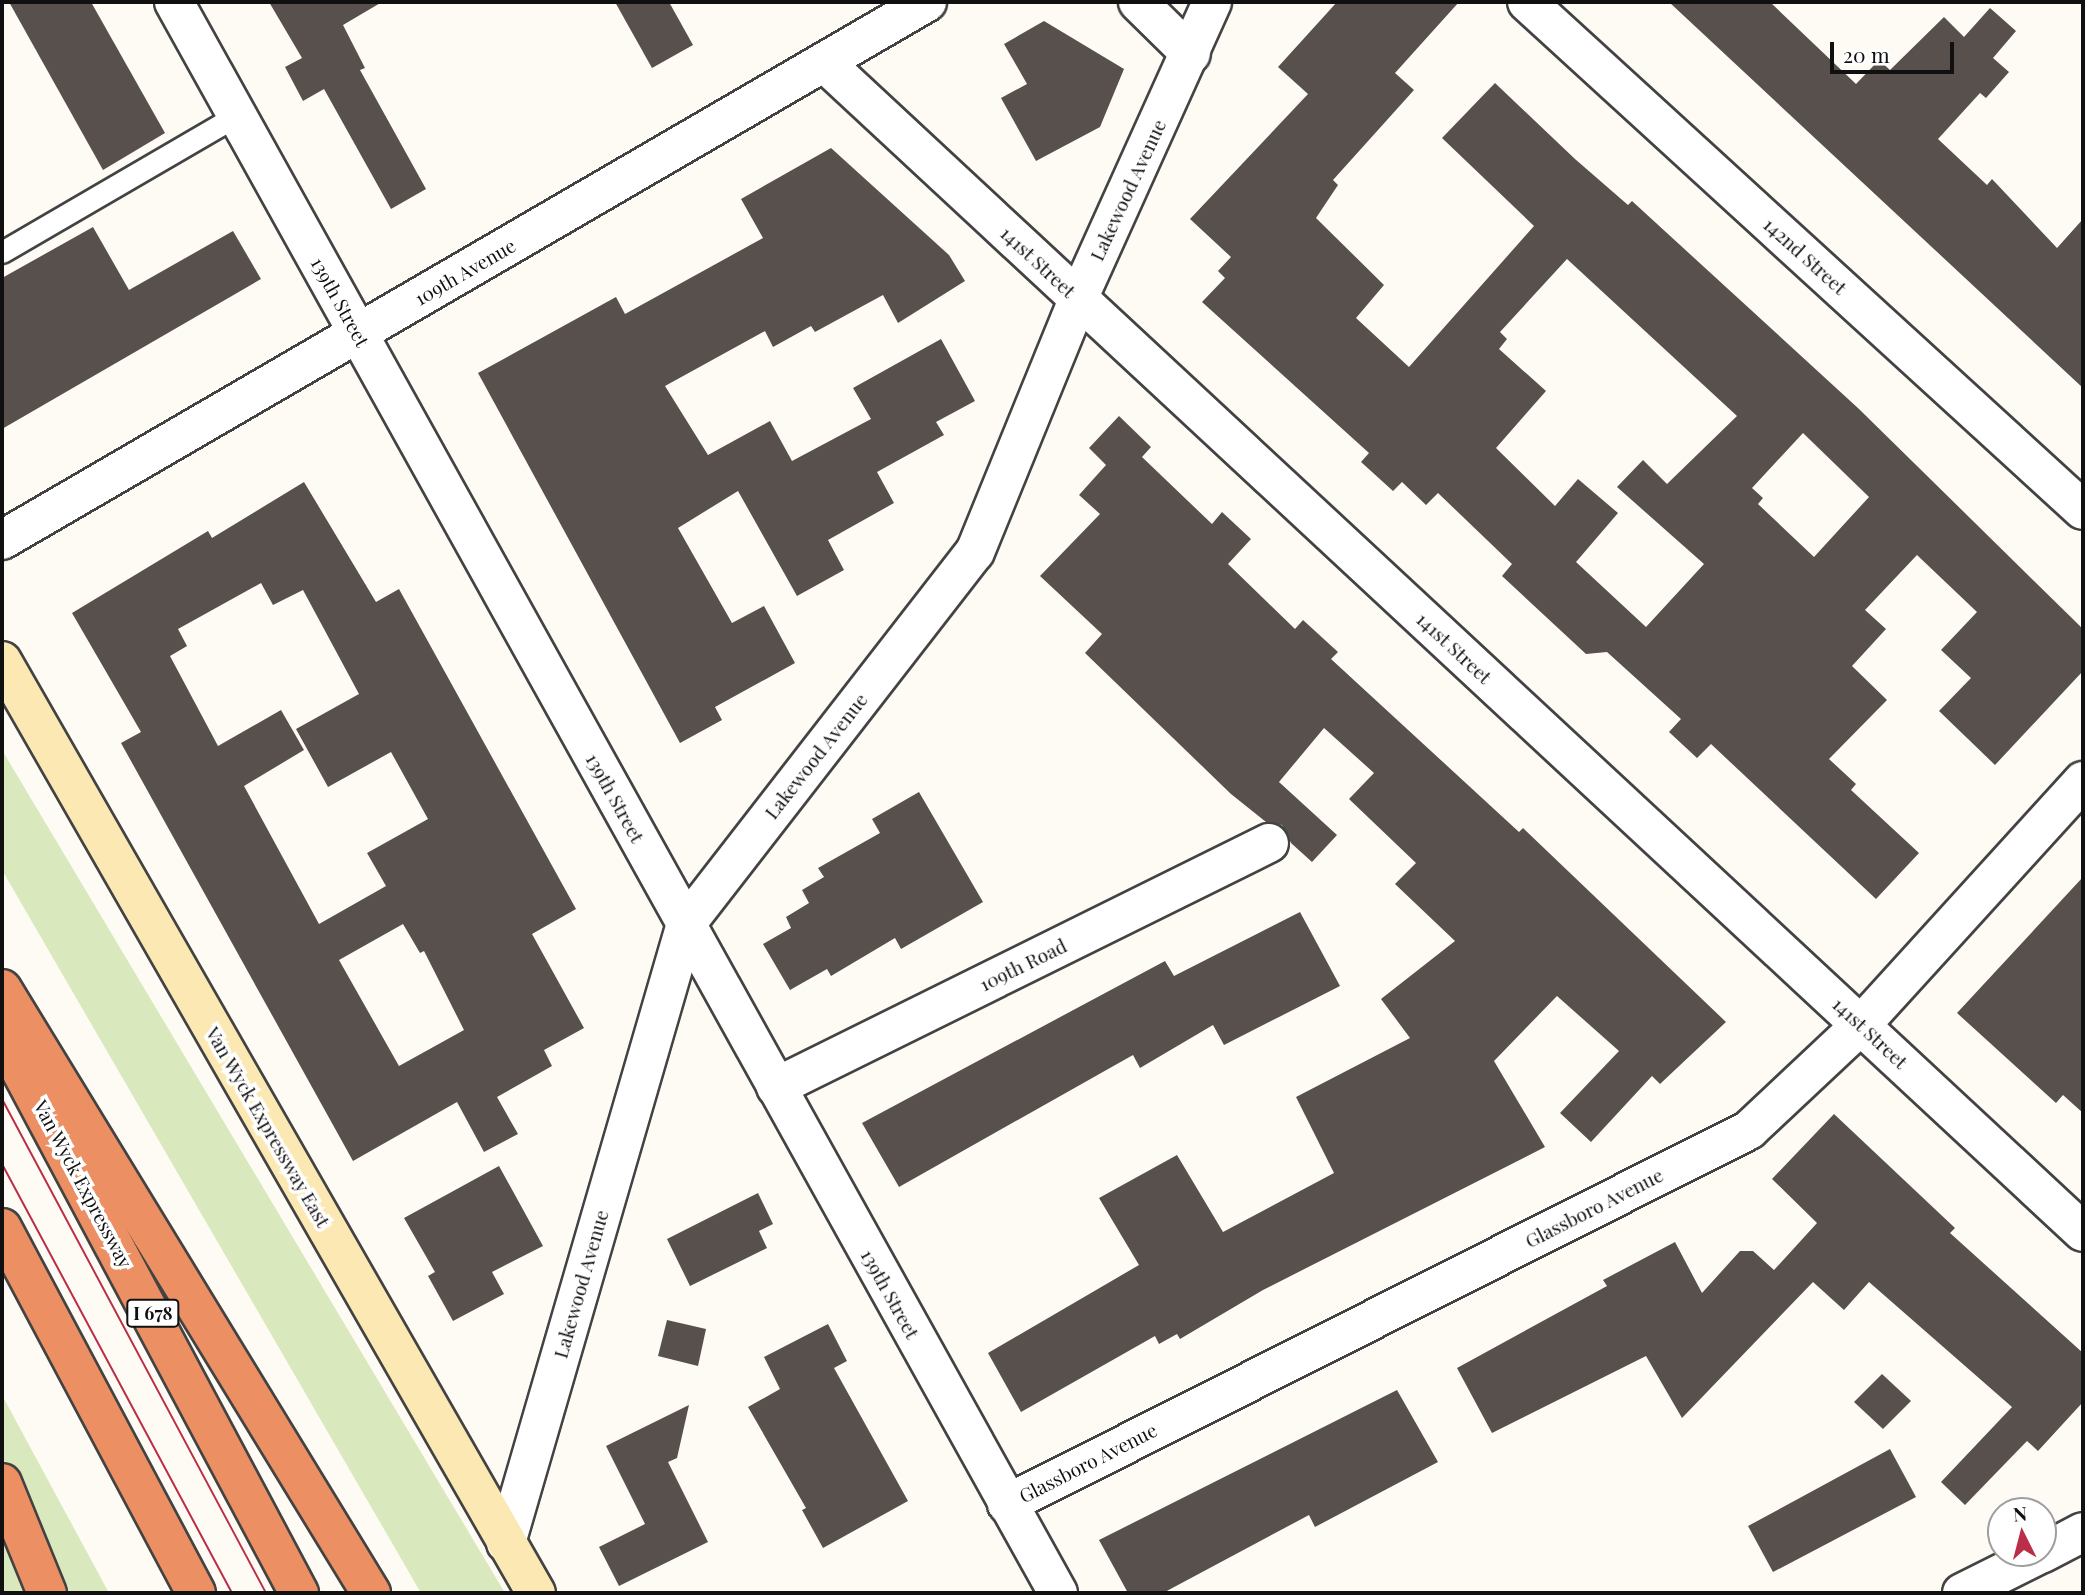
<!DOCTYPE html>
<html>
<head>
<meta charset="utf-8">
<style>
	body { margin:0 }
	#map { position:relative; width:2085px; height:1595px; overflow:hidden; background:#fefbf4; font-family:"Playfair Display",serif }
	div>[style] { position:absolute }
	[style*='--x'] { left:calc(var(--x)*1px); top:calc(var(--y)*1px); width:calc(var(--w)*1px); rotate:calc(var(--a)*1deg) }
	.green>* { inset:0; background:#dae8be }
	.building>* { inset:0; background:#58504d }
	.roads { filter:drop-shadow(2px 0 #434343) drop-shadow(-2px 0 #434343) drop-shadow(0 2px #434343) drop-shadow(0 -2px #434343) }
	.service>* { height:21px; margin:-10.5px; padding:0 10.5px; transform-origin:10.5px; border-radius:10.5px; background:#fff }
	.minor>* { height:38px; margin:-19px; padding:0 19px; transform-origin:19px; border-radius:19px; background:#fff }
	.secondary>* { height:38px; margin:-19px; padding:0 19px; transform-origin:19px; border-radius:19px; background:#fbe8b2 }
	.motorway>* { height:38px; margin:-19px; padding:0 19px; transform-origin:19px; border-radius:19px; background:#ec8f63 }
	.tram>* { height:2px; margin:-1px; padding:0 1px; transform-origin:1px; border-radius:1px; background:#ba2e48 }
	span { translate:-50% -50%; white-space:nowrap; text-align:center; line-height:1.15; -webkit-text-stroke:7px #fff; paint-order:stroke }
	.shield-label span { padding:2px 5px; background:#fff; border:2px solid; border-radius:5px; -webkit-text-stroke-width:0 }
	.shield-label { font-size:18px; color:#101010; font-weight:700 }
	.street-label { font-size:19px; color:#101010 }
	.frame { position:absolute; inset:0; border:4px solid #101010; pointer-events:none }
	.north { position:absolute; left:1987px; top:1497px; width:70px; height:70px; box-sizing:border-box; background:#fff; border:2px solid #9f9f9f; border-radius:50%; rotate:354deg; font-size:19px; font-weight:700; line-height:28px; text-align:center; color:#101010 }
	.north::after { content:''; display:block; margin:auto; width:24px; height:32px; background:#ba2e48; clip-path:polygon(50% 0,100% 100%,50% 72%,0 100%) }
	.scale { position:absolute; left:1830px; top:42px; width:124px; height:32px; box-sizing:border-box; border:4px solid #101010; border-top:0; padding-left:9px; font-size:21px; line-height:24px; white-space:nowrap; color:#101010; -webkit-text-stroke:5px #fff; paint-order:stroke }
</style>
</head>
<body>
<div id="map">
	<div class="green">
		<div style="clip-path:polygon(2px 750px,505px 1593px,421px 1593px,2px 870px)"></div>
		<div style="clip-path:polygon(2px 1395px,109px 1593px,2px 1593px)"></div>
	</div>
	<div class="building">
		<div style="clip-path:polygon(9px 2px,91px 2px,165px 133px,103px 170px)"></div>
		<div style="clip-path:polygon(269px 2px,382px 2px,343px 25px,365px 68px,360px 70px,426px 189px,391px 209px,324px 89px,303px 101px,285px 67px,302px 58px)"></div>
		<div style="clip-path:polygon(615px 2px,669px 2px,693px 45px,652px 68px)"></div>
		<div style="clip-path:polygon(evenodd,1337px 2px,1459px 2px,1395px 73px,1414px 90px,1333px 180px,1338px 185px,1316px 218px,1384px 285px,1356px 318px,1409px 367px,1534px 226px,1442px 138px,1495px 83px,1575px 159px,1628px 205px,1632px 201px,1859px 409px,2083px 629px,2083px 671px,1995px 765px,1939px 711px,1971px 678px,1941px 650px,1977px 612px,1917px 555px,1865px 610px,1886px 629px,1852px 666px,1887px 700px,1829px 759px,1856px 784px,1851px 790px,1919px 853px,1876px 899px,1711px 744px,1697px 758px,1669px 732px,1681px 719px,1607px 652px,1586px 654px,1502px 576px,1512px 564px,1438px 493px,1426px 505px,1402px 482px,1393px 491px,1361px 462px,1369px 453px,1202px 302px,1225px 278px,1218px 271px,1231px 257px,1190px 219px,1308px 94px,1278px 67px,1337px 2px,1567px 259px,1737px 416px,1667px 484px,1643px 460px,1617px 487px,1704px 564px,1646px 627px,1576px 562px,1618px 513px,1578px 479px,1555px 506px,1496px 448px,1546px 391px,1499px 349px,1507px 339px,1500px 332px,1567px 259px,1337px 2px,1803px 433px,1869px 497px,1814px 557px,1758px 504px,1763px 498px,1752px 488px,1803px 433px)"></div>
		<div style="clip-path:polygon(1669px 2px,1770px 2px,1856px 84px,1879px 60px,1890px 70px,1944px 17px,1964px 37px,1990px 8px,2016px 31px,1993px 58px,2009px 72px,1986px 98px,1980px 93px,1938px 139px,1987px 185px,1992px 179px,2057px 248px,2083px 219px,2083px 388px)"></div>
		<div style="clip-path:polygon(1044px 21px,1124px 69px,1100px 127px,1036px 161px,1001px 98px,1027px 84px,1004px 44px)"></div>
		<div style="clip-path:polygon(831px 148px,949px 255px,965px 281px,898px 323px,883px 295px,815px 332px,811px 326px,773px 347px,765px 331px,665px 386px,708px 455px,770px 421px,792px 461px,871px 419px,853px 388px,941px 339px,975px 401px,936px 422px,944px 435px,877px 472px,894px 503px,828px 540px,844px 570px,797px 596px,738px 491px,678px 528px,732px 623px,764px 606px,795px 663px,715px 707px,722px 720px,680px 743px,478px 373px,616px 297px,625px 314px,763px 238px,741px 199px)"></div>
		<div style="clip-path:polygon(93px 227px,129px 290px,233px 231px,261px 279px,2px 429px,2px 278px)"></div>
		<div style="clip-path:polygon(1119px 416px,1151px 447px,1142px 457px,1212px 524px,1222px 512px,1251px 539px,1228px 564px,1295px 629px,1303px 620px,1338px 652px,1331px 659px,1519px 832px,1523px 828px,1726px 1022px,1660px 1084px,1652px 1076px,1591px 1142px,1560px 1113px,1619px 1051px,1557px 996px,1494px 1061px,1545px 1147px,1263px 1290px,1180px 1339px,1177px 1334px,1159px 1344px,1155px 1336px,1021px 1412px,988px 1353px,1139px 1265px,1099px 1198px,1177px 1155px,1223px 1232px,1334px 1173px,1296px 1097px,1410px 1038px,1381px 999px,1455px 941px,1395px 884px,1416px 863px,1349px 799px,1374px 773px,1324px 728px,1279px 782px,1337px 835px,1312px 862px,1291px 843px,1282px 825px,1266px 822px,1231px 794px,1085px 653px,1102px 634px,1040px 576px,1100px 514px,1079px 495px,1106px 465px,1089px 448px)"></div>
		<div style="clip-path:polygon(evenodd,304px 482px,376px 602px,399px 589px,576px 909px,532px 934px,584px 1028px,544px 1050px,552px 1066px,497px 1097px,518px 1134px,484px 1152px,457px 1102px,353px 1161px,121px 743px,141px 732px,72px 613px,208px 531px,212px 538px,304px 482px,261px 583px,273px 605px,303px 590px,359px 694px,296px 729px,328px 787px,391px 752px,428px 819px,367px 853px,386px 886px,319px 924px,244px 786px,304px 750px,281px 710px,218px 746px,170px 656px,187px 646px,178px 629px,261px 583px,304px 482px,403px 924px,420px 953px,424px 951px,464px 1030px,399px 1066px,339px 960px,403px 924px)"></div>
		<div style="clip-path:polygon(919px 792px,983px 902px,901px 949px,895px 938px,831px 976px,827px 969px,790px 990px,763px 944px,791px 928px,786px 917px,809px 903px,802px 890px,824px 877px,818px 868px,880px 833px,872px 819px)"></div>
		<div style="clip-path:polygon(2083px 877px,2083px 1113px,2063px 1095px,2056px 1103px,1957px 1013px)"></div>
		<div style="clip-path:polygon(1300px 912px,1340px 986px,1224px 1045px,1213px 1025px,1140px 1068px,1133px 1055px,899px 1187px,862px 1123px,1165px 961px,1174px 976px)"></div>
		<div style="clip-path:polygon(1834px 1114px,1955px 1228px,1950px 1233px,2083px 1353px,2083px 1402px,2038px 1451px,2027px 1441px,1965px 1505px,1941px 1482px,2012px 1407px,1869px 1282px,1844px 1310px,1813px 1282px,1682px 1418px,1646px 1356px,1492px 1433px,1457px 1368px,1607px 1286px,1603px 1280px,1675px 1242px,1702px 1293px,1740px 1251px,1753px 1251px,1774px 1270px,1817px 1223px,1772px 1179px)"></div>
		<div style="clip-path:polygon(499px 1166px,543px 1246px,492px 1272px,504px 1294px,453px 1321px,428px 1276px,435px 1272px,404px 1218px)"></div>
		<div style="clip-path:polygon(758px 1193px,773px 1224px,759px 1231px,767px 1248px,690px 1286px,667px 1239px)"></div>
		<div style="clip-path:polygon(667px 1320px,706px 1329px,698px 1366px,658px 1356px)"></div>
		<div style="clip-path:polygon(828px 1324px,847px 1361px,834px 1368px,908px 1501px,823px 1548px,802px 1510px,806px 1508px,748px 1407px,780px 1389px,764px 1357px)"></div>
		<div style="clip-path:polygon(1882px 1374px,1911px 1401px,1883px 1429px,1854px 1402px)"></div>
		<div style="clip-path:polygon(1397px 1390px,1438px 1462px,1315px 1527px,1309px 1515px,1163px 1593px,1128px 1593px,1099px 1540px)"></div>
		<div style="clip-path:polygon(689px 1405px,677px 1458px,668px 1462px,708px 1542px,619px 1586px,599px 1547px,645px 1524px,606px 1446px)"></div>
		<div style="clip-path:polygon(1890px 1449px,1916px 1497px,1773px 1572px,1748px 1526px)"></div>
	</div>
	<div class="roads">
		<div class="service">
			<div style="--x:2;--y:252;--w:272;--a:-30.2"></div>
		</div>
		<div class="minor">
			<div style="--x:174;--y:2;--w:1820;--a:60.94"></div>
			<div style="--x:1138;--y:2;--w:74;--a:44.5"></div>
			<div style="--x:1527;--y:2;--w:753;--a:42.42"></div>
			<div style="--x:825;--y:63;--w:1717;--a:42.9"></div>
			<div style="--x:2;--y:540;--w:1070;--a:-30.18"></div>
			<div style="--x:776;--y:1087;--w:550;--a:-26.33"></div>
			<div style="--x:1007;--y:1504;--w:831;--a:-26.75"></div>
			<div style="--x:1749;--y:1130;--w:154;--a:-43.2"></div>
			<div style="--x:1861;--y:1025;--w:330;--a:-47.7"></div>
			<div style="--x:506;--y:1543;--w:645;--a:-73.79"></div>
			<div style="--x:686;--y:924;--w:471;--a:-52.2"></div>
			<div style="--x:975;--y:552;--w:273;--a:-67.8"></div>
			<div style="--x:1078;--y:299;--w:326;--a:-65.7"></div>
			<div style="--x:2043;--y:1553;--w:45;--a:-27.7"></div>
			<div style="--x:1962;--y:1593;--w:89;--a:-26.6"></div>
		</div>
		<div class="secondary">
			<div style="--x:2;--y:661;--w:1074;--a:60.19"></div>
		</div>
		<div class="motorway">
			<div style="--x:2;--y:989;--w:708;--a:58.58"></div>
			<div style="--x:4;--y:1039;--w:628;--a:61.97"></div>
			<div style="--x:2;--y:1228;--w:413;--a:62"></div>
			<div style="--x:2;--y:1483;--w:119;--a:67.8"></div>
		</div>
	</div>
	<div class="tram">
		<div style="--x:2;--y:1099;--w:560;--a:61.88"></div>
		<div style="--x:2;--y:1164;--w:487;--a:61.8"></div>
	</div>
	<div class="shield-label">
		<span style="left:153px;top:1313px">I 678</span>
	</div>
	<div class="street-label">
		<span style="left:1128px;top:190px;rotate:-65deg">Lakewood Avenue</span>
		<span style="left:1805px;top:256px;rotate:42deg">142nd Street</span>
		<span style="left:1038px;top:262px;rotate:43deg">141st Street</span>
		<span style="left:465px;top:272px;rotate:-30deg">109th Avenue</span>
		<span style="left:340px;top:302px;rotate:61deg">139th Street</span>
		<span style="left:1454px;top:648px;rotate:43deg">141st Street</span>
		<span style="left:816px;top:756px;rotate:-52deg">Lakewood Avenue</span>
		<span style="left:615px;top:798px;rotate:61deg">139th Street</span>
		<span style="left:1023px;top:965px;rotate:-26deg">109th Road</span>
		<span style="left:1870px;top:1033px;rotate:43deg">141st Street</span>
		<span style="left:268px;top:1127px;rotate:60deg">Van Wyck Expressway East</span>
		<span style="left:83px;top:1184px;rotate:62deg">Van Wyck Expressway</span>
		<span style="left:1594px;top:1208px;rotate:-27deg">Glassboro Avenue</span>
		<span style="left:581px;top:1284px;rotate:-74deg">Lakewood Avenue</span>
		<span style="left:890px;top:1294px;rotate:61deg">139th Street</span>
		<span style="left:1088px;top:1463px;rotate:-27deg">Glassboro Avenue</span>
	</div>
	<div class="frame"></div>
	<div class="north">N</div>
	<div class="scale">20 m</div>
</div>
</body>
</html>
